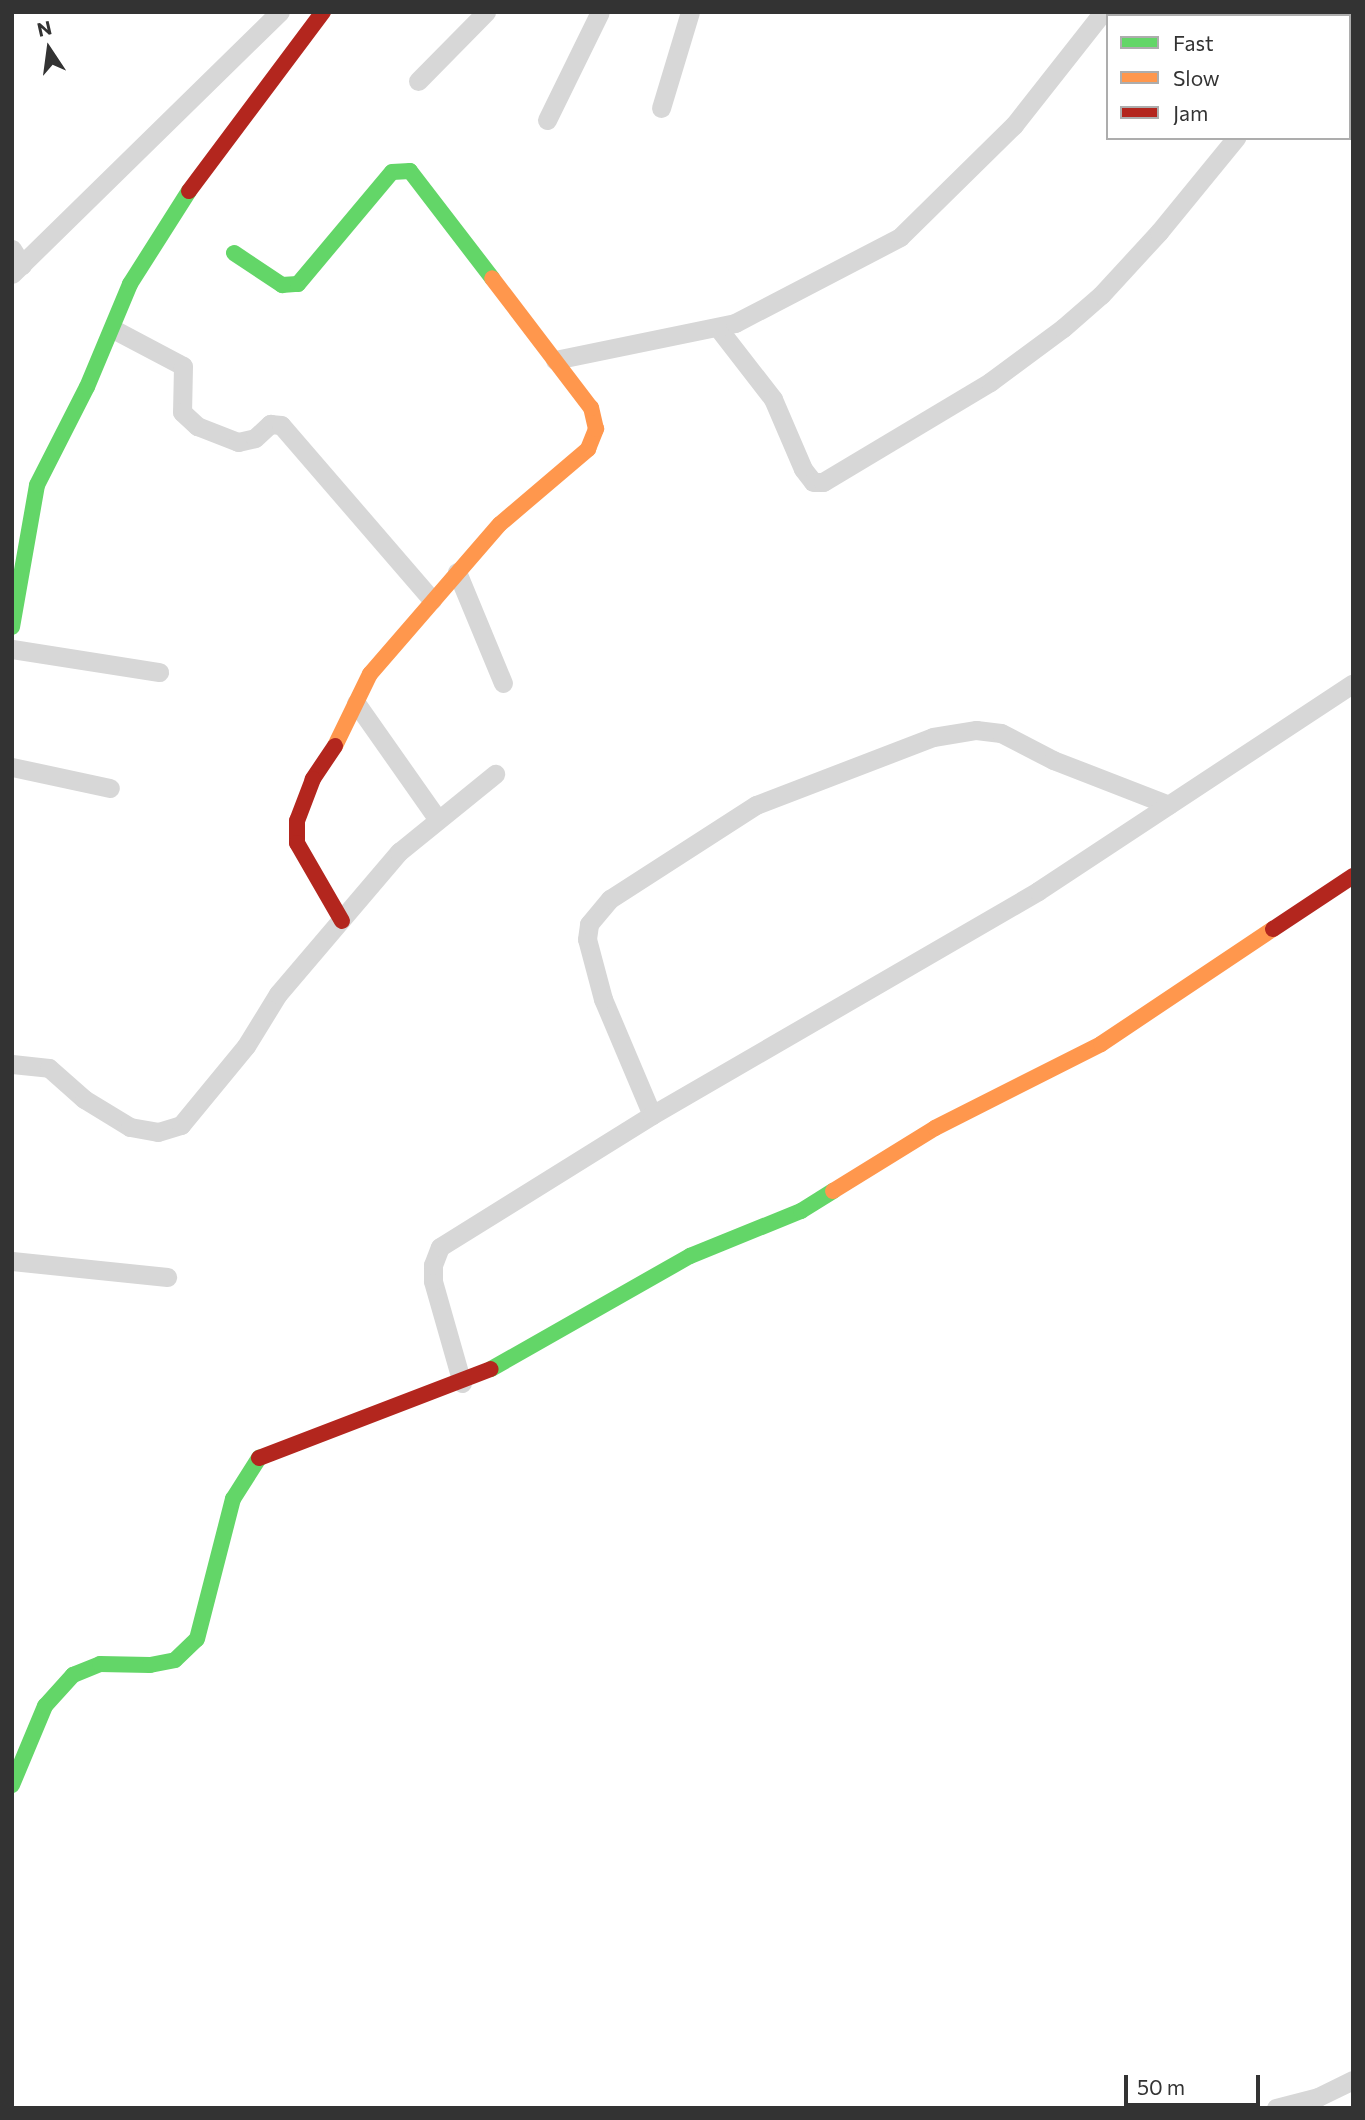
<!DOCTYPE html>
<html>
<head>
<meta charset="utf-8">
<style>
	body { margin:0 }
	#map { position:relative; width:1365px; height:2120px; overflow:hidden; background:#fff; font-family:Commissioner,sans-serif }
	div>[style] { position:absolute }
	[style*='--x'] { left:calc(var(--x)*1px); top:calc(var(--y)*1px); width:calc(var(--w)*1px); rotate:calc(var(--a)*1deg) }
	.street>* { height:19px; margin:-9.5px; padding:0 9.5px; transform-origin:9.5px; border-radius:9.5px; background:#d7d7d7 }
	.fast>* { height:16px; margin:-8px; padding:0 8px; transform-origin:8px; border-radius:8px; background:#63d668 }
	.slow>* { height:16px; margin:-8px; padding:0 8px; transform-origin:8px; border-radius:8px; background:#ff974d }
	.jam>* { height:16px; margin:-8px; padding:0 8px; transform-origin:8px; border-radius:8px; background:#b3261e }
	span { translate:-50% -50%; white-space:nowrap; text-align:center; line-height:1.15; -webkit-text-stroke:7px #fff; paint-order:stroke }
	.frame { position:absolute; inset:0; border:14px solid #333; pointer-events:none }
	.legend { position:absolute; left:1106px; top:14px; width:245px; height:126px; box-sizing:border-box; background:#fff; border:2px solid #adadad; margin:0; padding:9px 12px; list-style:none; font-size:21px; color:#333 }
	.legend li { display:flex; align-items:center; gap:14px; height:35px }
	.legend b { width:35px; border:2px solid #adadad }
	.north { position:absolute; left:14px; top:14px; width:70px; height:70px; -webkit-text-stroke:5px #fff; paint-order:stroke; rotate:347deg; font-size:19px; font-weight:700; line-height:28px; text-align:center; color:#333 }
	.north::after { content:''; display:block; margin:auto; width:24px; height:32px; background:#333; clip-path:polygon(50% 0,100% 100%,50% 72%,0 100%) }
	.scale { position:absolute; left:1124px; top:2075px; width:136px; height:32px; box-sizing:border-box; border:4px solid #333; border-top:0; padding-left:9px; font-size:21px; line-height:24px; white-space:nowrap; color:#333; -webkit-text-stroke:5px #fff; paint-order:stroke }
</style>
</head>
<body>
<div id="map">
	<div class="street">
		<div style="--x:1269;--y:12;--w:6;--a:45"></div>
		<div style="--x:1349;--y:69;--w:5;--a:37"></div>
		<div style="--x:418;--y:81;--w:97;--a:-45.4"></div>
		<div style="--x:661;--y:108;--w:100;--a:-73.2"></div>
		<div style="--x:547;--y:120;--w:120;--a:-63.9"></div>
		<div style="--x:12;--y:249;--w:19;--a:58"></div>
		<div style="--x:12;--y:274;--w:375;--a:-44.4"></div>
		<div style="--x:718;--y:328;--w:90;--a:52.2"></div>
		<div style="--x:773;--y:399;--w:76;--a:66.8"></div>
		<div style="--x:803;--y:469;--w:16;--a:52"></div>
		<div style="--x:813;--y:482;--w:10;--a:0"></div>
		<div style="--x:823;--y:482;--w:195;--a:-30.9"></div>
		<div style="--x:990;--y:382;--w:91;--a:-36.5"></div>
		<div style="--x:1063;--y:328;--w:50;--a:-41"></div>
		<div style="--x:1101;--y:295;--w:86;--a:-47.4"></div>
		<div style="--x:1159;--y:232;--w:122;--a:-50.7"></div>
		<div style="--x:113;--y:329;--w:79;--a:27.9"></div>
		<div style="--x:183;--y:366;--w:46;--a:91.2"></div>
		<div style="--x:182;--y:412;--w:21;--a:43"></div>
		<div style="--x:197;--y:426;--w:44;--a:21.3"></div>
		<div style="--x:238;--y:442;--w:17;--a:-13"></div>
		<div style="--x:255;--y:438;--w:21;--a:-43"></div>
		<div style="--x:270;--y:424;--w:11;--a:5"></div>
		<div style="--x:281;--y:425;--w:231;--a:49.2"></div>
		<div style="--x:555;--y:360;--w:184;--a:-11.6"></div>
		<div style="--x:735;--y:323;--w:186;--a:-27.5"></div>
		<div style="--x:900;--y:237;--w:160;--a:-44.5"></div>
		<div style="--x:1014;--y:125;--w:144;--a:-51.8"></div>
		<div style="--x:457;--y:572;--w:120;--a:67.5"></div>
		<div style="--x:12;--y:649;--w:149;--a:8.9"></div>
		<div style="--x:356;--y:703;--w:139;--a:54.9"></div>
		<div style="--x:12;--y:767;--w:100;--a:12.1"></div>
		<div style="--x:12;--y:1064;--w:37;--a:6"></div>
		<div style="--x:49;--y:1068;--w:47;--a:41.5"></div>
		<div style="--x:84;--y:1099;--w:54;--a:31.3"></div>
		<div style="--x:130;--y:1127;--w:28;--a:10"></div>
		<div style="--x:158;--y:1132;--w:24;--a:-17"></div>
		<div style="--x:181;--y:1125;--w:102;--a:-50.6"></div>
		<div style="--x:246;--y:1046;--w:61;--a:-58.4"></div>
		<div style="--x:278;--y:994;--w:187;--a:-49.6"></div>
		<div style="--x:399;--y:852;--w:124;--a:-39.1"></div>
		<div style="--x:652;--y:1115;--w:126;--a:-112.9"></div>
		<div style="--x:603;--y:999;--w:62;--a:-104.9"></div>
		<div style="--x:587;--y:939;--w:15;--a:-82"></div>
		<div style="--x:589;--y:924;--w:33;--a:-50"></div>
		<div style="--x:610;--y:899;--w:174;--a:-32.8"></div>
		<div style="--x:756;--y:805;--w:190;--a:-21"></div>
		<div style="--x:933;--y:737;--w:44;--a:-9.2"></div>
		<div style="--x:976;--y:730;--w:25;--a:7"></div>
		<div style="--x:1001;--y:733;--w:59;--a:27.4"></div>
		<div style="--x:1053;--y:760;--w:124;--a:21.2"></div>
		<div style="--x:12;--y:1261;--w:156;--a:5.9"></div>
		<div style="--x:462;--y:1383;--w:106;--a:-105.9"></div>
		<div style="--x:433;--y:1281;--w:16;--a:-90"></div>
		<div style="--x:433;--y:1265;--w:19;--a:-69"></div>
		<div style="--x:440;--y:1247;--w:250;--a:-31.9"></div>
		<div style="--x:652;--y:1115;--w:446;--a:-30.1"></div>
		<div style="--x:1038;--y:891;--w:377;--a:-33.4"></div>
		<div style="--x:1276;--y:2108;--w:43;--a:-14.7"></div>
		<div style="--x:1318;--y:2097;--w:39;--a:-26"></div>
	</div>
	<div class="fast">
		<div style="--x:234;--y:253;--w:58;--a:33.7"></div>
		<div style="--x:282;--y:285;--w:16;--a:-4"></div>
		<div style="--x:298;--y:284;--w:146;--a:-50"></div>
		<div style="--x:392;--y:172;--w:18;--a:-3"></div>
		<div style="--x:410;--y:171;--w:135;--a:52.5"></div>
		<div style="--x:12;--y:627;--w:144;--a:-80"></div>
		<div style="--x:37;--y:485;--w:110;--a:-63"></div>
		<div style="--x:87;--y:387;--w:112;--a:-67.3"></div>
		<div style="--x:130;--y:284;--w:110;--a:-57.6"></div>
		<div style="--x:491;--y:1369;--w:229;--a:-29.6"></div>
		<div style="--x:690;--y:1256;--w:120;--a:-22.1"></div>
		<div style="--x:801;--y:1211;--w:38;--a:-32"></div>
		<div style="--x:12;--y:1785;--w:86;--a:-67.3"></div>
		<div style="--x:45;--y:1706;--w:42;--a:-47.9"></div>
		<div style="--x:73;--y:1675;--w:29;--a:-22"></div>
		<div style="--x:100;--y:1664;--w:50;--a:1.1"></div>
		<div style="--x:150;--y:1665;--w:25;--a:-11"></div>
		<div style="--x:175;--y:1660;--w:30;--a:-44"></div>
		<div style="--x:197;--y:1639;--w:145;--a:-75.6"></div>
		<div style="--x:233;--y:1499;--w:49;--a:-57.6"></div>
	</div>
	<div class="slow">
		<div style="--x:335;--y:746;--w:80;--a:-64.1"></div>
		<div style="--x:370;--y:674;--w:198;--a:-49.1"></div>
		<div style="--x:500;--y:524;--w:116;--a:-40.4"></div>
		<div style="--x:588;--y:449;--w:22;--a:-68"></div>
		<div style="--x:596;--y:429;--w:22;--a:-103"></div>
		<div style="--x:591;--y:408;--w:163;--a:-127.3"></div>
		<div style="--x:833;--y:1191;--w:120;--a:-31.7"></div>
		<div style="--x:935;--y:1128;--w:186;--a:-26.8"></div>
		<div style="--x:1101;--y:1044;--w:207;--a:-33.8"></div>
	</div>
	<div class="jam">
		<div style="--x:189;--y:191;--w:224;--a:-53.2"></div>
		<div style="--x:335;--y:746;--w:40;--a:124"></div>
		<div style="--x:313;--y:779;--w:45;--a:110.9"></div>
		<div style="--x:297;--y:821;--w:22;--a:90"></div>
		<div style="--x:297;--y:843;--w:90;--a:60"></div>
		<div style="--x:1273;--y:929;--w:96;--a:-33.5"></div>
		<div style="--x:259;--y:1458;--w:248;--a:-21"></div>
	</div>
	<div class="frame"></div>
	<ul class="legend">
	<li><b style="height:9px;background:#63d668"></b>Fast</li>
	<li><b style="height:9px;background:#ff974d"></b>Slow</li>
	<li><b style="height:9px;background:#b3261e"></b>Jam</li>
	</ul>
	<div class="north">N</div>
	<div class="scale">50 m</div>
</div>
</body>
</html>
